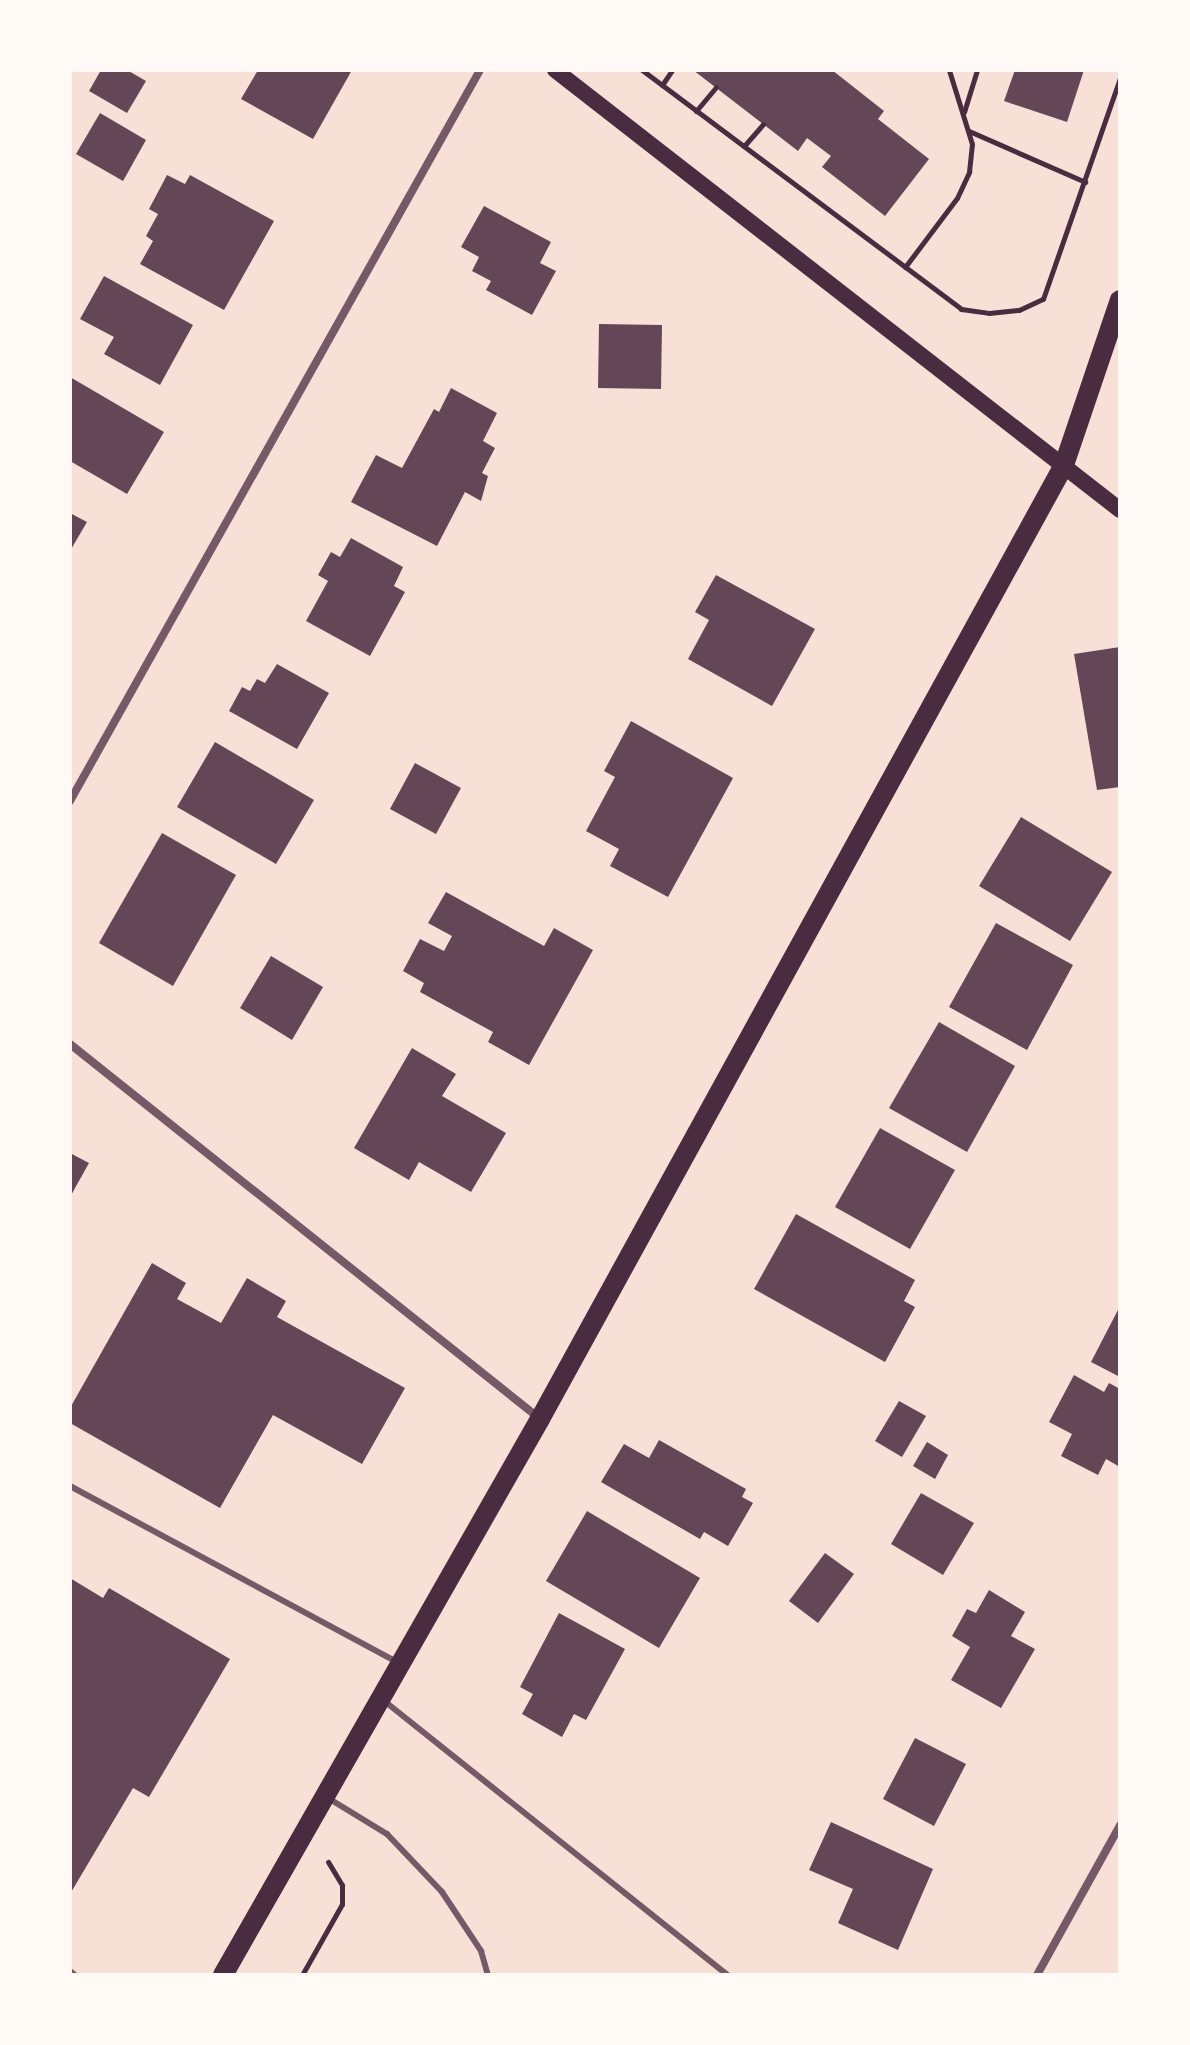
<!DOCTYPE html>
<html>
<head>
<meta charset="utf-8">
<style>
	body { margin:0 }
	#map { position:relative; width:1190px; height:2045px; overflow:hidden; background:#f7e1d7; font-family:"DM Sans",sans-serif }
	div>[style] { position:absolute }
	[style*='--x'] { left:calc(var(--x)*1px); top:calc(var(--y)*1px); width:calc(var(--w)*1px); rotate:calc(var(--a)*1deg) }
	.building>* { inset:0; background:#644757 }
	.path>* { height:5px; margin:-2.5px; padding:0 2.5px; transform-origin:2.5px; border-radius:2.5px; background:#4a2c40 }
	.service>* { height:6px; margin:-3px; padding:0 3px; transform-origin:3px; border-radius:3px; background:#755966 }
	.minor>* { height:8px; margin:-4px; padding:0 4px; transform-origin:4px; border-radius:4px; background:#755966 }
	.secondary>* { height:16px; margin:-8px; padding:0 8px; transform-origin:8px; border-radius:8px; background:#4a2c40 }
	.primary>* { height:20px; margin:-10px; padding:0 10px; transform-origin:10px; border-radius:10px; background:#4a2c40 }
	span { translate:-50% -50%; white-space:nowrap; text-align:center; line-height:1.15; -webkit-text-stroke:7px #fffaf5; paint-order:stroke }
	.frame { position:absolute; inset:0; border:72px solid #fffaf5; pointer-events:none }
</style>
</head>
<body>
<div id="map">
	<div class="building">
		<div style="clip-path:polygon(101px 70px,127px 70px,146px 81px,127px 113px,89px 91px)"></div>
		<div style="clip-path:polygon(258px 70px,352px 70px,313px 139px,241px 99px)"></div>
		<div style="clip-path:polygon(693px 70px,832px 70px,884px 111px,878px 119px,929px 159px,885px 216px,822px 167px,831px 156px,807px 138px,798px 151px)"></div>
		<div style="clip-path:polygon(1015px 70px,1084px 70px,1067px 122px,1004px 101px)"></div>
		<div style="clip-path:polygon(100px 113px,146px 140px,123px 181px,76px 154px)"></div>
		<div style="clip-path:polygon(167px 175px,185px 184px,190px 175px,274px 221px,224px 310px,140px 264px,153px 241px,146px 236px,158px 214px,149px 209px)"></div>
		<div style="clip-path:polygon(484px 206px,551px 242px,540px 263px,556px 271px,532px 315px,486px 290px,491px 281px,472px 271px,479px 257px,461px 247px)"></div>
		<div style="clip-path:polygon(104px 276px,193px 325px,160px 385px,104px 354px,114px 337px,80px 319px)"></div>
		<div style="clip-path:polygon(599px 324px,662px 325px,661px 389px,598px 388px)"></div>
		<div style="clip-path:polygon(70px 377px,164px 432px,127px 494px,70px 461px)"></div>
		<div style="clip-path:polygon(451px 388px,497px 413px,483px 441px,495px 448px,482px 473px,488px 476px,481px 501px,465px 492px,437px 546px,351px 502px,376px 455px,402px 468px,434px 409px,439px 412px)"></div>
		<div style="clip-path:polygon(70px 513px,87px 522px,70px 551px)"></div>
		<div style="clip-path:polygon(351px 538px,403px 567px,394px 586px,405px 592px,370px 656px,306px 621px,328px 581px,318px 575px,331px 552px,340px 557px)"></div>
		<div style="clip-path:polygon(716px 575px,815px 629px,772px 706px,688px 659px,709px 620px,695px 612px)"></div>
		<div style="clip-path:polygon(1120px 647px,1120px 787px,1097px 790px,1074px 654px)"></div>
		<div style="clip-path:polygon(277px 664px,329px 693px,297px 749px,229px 711px,242px 687px,250px 691px,257px 679px,265px 683px)"></div>
		<div style="clip-path:polygon(631px 721px,733px 778px,668px 897px,610px 866px,619px 849px,586px 831px,615px 777px,604px 771px)"></div>
		<div style="clip-path:polygon(215px 742px,314px 800px,276px 864px,177px 807px)"></div>
		<div style="clip-path:polygon(415px 763px,461px 788px,436px 834px,390px 809px)"></div>
		<div style="clip-path:polygon(1021px 817px,1112px 872px,1070px 941px,979px 886px)"></div>
		<div style="clip-path:polygon(162px 833px,236px 875px,173px 986px,99px 943px)"></div>
		<div style="clip-path:polygon(446px 892px,544px 946px,554px 928px,593px 950px,529px 1065px,488px 1042px,493px 1032px,420px 992px,424px 983px,403px 971px,420px 939px,444px 951px,452px 936px,428px 923px)"></div>
		<div style="clip-path:polygon(996px 923px,1073px 965px,1027px 1050px,949px 1007px)"></div>
		<div style="clip-path:polygon(271px 956px,323px 987px,292px 1040px,240px 1008px)"></div>
		<div style="clip-path:polygon(939px 1022px,1015px 1066px,967px 1152px,889px 1108px)"></div>
		<div style="clip-path:polygon(412px 1048px,456px 1074px,442px 1096px,506px 1133px,471px 1192px,419px 1162px,409px 1180px,354px 1148px)"></div>
		<div style="clip-path:polygon(880px 1128px,955px 1170px,910px 1249px,835px 1207px)"></div>
		<div style="clip-path:polygon(70px 1153px,89px 1163px,70px 1197px)"></div>
		<div style="clip-path:polygon(796px 1214px,915px 1280px,904px 1301px,915px 1307px,885px 1362px,754px 1289px)"></div>
		<div style="clip-path:polygon(152px 1263px,186px 1283px,177px 1299px,221px 1323px,247px 1278px,286px 1301px,277px 1317px,405px 1388px,362px 1464px,273px 1415px,220px 1508px,70px 1423px,70px 1408px)"></div>
		<div style="clip-path:polygon(1120px 1306px,1120px 1377px,1091px 1362px)"></div>
		<div style="clip-path:polygon(1074px 1375px,1104px 1392px,1109px 1383px,1120px 1389px,1120px 1467px,1106px 1459px,1098px 1475px,1061px 1456px,1072px 1434px,1049px 1422px)"></div>
		<div style="clip-path:polygon(899px 1401px,926px 1416px,902px 1457px,875px 1441px)"></div>
		<div style="clip-path:polygon(659px 1440px,746px 1489px,742px 1497px,753px 1503px,728px 1546px,704px 1532px,700px 1539px,601px 1482px,624px 1444px,649px 1458px)"></div>
		<div style="clip-path:polygon(927px 1442px,948px 1455px,935px 1479px,913px 1466px)"></div>
		<div style="clip-path:polygon(921px 1493px,974px 1523px,943px 1575px,891px 1544px)"></div>
		<div style="clip-path:polygon(587px 1511px,700px 1578px,659px 1648px,546px 1581px)"></div>
		<div style="clip-path:polygon(825px 1553px,854px 1574px,818px 1623px,789px 1601px)"></div>
		<div style="clip-path:polygon(70px 1578px,103px 1598px,109px 1588px,230px 1659px,149px 1797px,133px 1788px,70px 1894px)"></div>
		<div style="clip-path:polygon(989px 1590px,1025px 1612px,1011px 1636px,1035px 1649px,1001px 1708px,951px 1680px,970px 1647px,952px 1636px,967px 1609px,976px 1613px)"></div>
		<div style="clip-path:polygon(559px 1613px,625px 1649px,586px 1720px,574px 1714px,562px 1737px,522px 1714px,533px 1694px,520px 1687px)"></div>
		<div style="clip-path:polygon(915px 1738px,966px 1764px,934px 1826px,883px 1799px)"></div>
		<div style="clip-path:polygon(831px 1822px,933px 1869px,898px 1950px,838px 1923px,853px 1889px,809px 1870px)"></div>
	</div>
	<div class="path">
		<div style="--x:642;--y:70;--w:399;--a:36.8"></div>
		<div style="--x:961;--y:309;--w:28;--a:8"></div>
		<div style="--x:989;--y:313;--w:30;--a:-6"></div>
		<div style="--x:1019;--y:310;--w:26;--a:-25"></div>
		<div style="--x:1043;--y:299;--w:234;--a:-70.8"></div>
		<div style="--x:662;--y:85;--w:18;--a:-56"></div>
		<div style="--x:696;--y:111;--w:31;--a:-50"></div>
		<div style="--x:964;--y:112;--w:44;--a:-72.8"></div>
		<div style="--x:969;--y:131;--w:127;--a:23.7"></div>
		<div style="--x:744;--y:146;--w:29;--a:-49"></div>
		<div style="--x:905;--y:267;--w:86;--a:-53"></div>
		<div style="--x:957;--y:198;--w:29;--a:-65"></div>
		<div style="--x:969;--y:172;--w:28;--a:-84"></div>
		<div style="--x:972;--y:144;--w:77;--a:-107.3"></div>
		<div style="--x:302;--y:1975;--w:81;--a:-60.6"></div>
		<div style="--x:342;--y:1904;--w:19;--a:-90"></div>
		<div style="--x:342;--y:1885;--w:27;--a:-121"></div>
	</div>
	<div class="service">
		<div style="--x:70;--y:1486;--w:371;--a:28.3"></div>
		<div style="--x:383;--y:1700;--w:441;--a:38.6"></div>
		<div style="--x:328;--y:1798;--w:69;--a:31.4"></div>
		<div style="--x:387;--y:1834;--w:80;--a:46.5"></div>
		<div style="--x:442;--y:1892;--w:71;--a:56.5"></div>
		<div style="--x:481;--y:1951;--w:25;--a:74"></div>
		<div style="--x:70;--y:1971;--w:6;--a:39"></div>
	</div>
	<div class="minor">
		<div style="--x:70;--y:801;--w:838;--a:-60.71"></div>
		<div style="--x:70;--y:1044;--w:600;--a:38.57"></div>
		<div style="--x:1037;--y:1975;--w:171;--a:-61"></div>
	</div>
	<div class="secondary">
		<div style="--x:555;--y:70;--w:716;--a:37.91"></div>
	</div>
	<div class="primary">
		<div style="--x:223;--y:1975;--w:640;--a:-60.31"></div>
		<div style="--x:540;--y:1419;--w:1088;--a:-61.22"></div>
		<div style="--x:1064;--y:465;--w:174;--a:-71.3"></div>
	</div>
	<div class="frame"></div>
</div>
</body>
</html>
